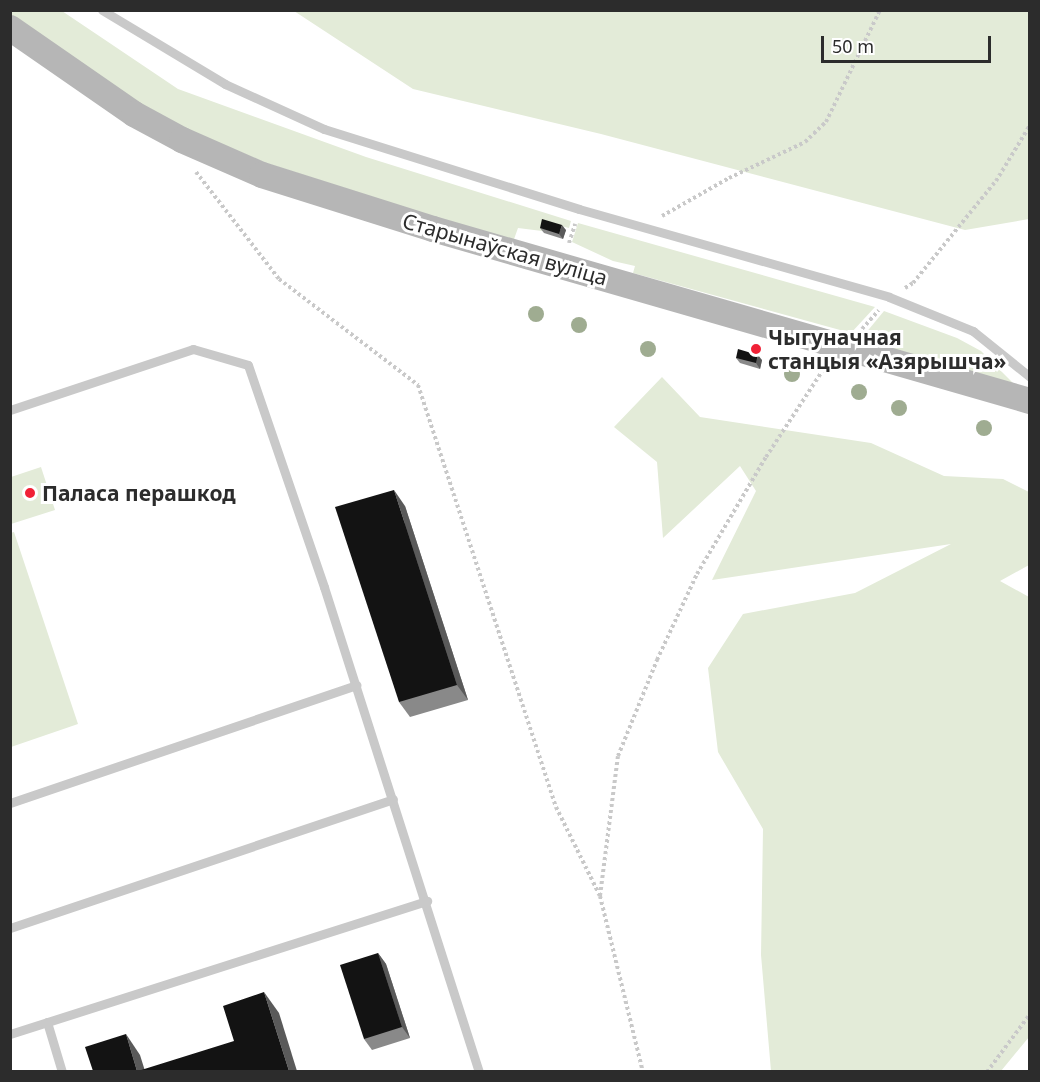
<!DOCTYPE html>
<html>
<head>
<meta charset="utf-8">
<style>
	body { margin:0 }
	#map { position:relative; width:1040px; height:1082px; overflow:hidden; background:#fff; font-family:"Noto Sans",sans-serif }
	div>[style] { position:absolute }
	[style*='--x'] { left:calc(var(--x)*1px); top:calc(var(--y)*1px); width:calc(var(--w)*1px); rotate:calc(var(--a)*1deg) }
	.green>* { inset:0; background:#e3ebd8 }
	.path>* { height:4px; margin-top:-2px; transform-origin:0; background:repeating-linear-gradient(90deg,#c9c9c9 0 3px,transparent 0 6px) }
	.service>* { height:9px; margin:-4.5px; padding:0 4.5px; transform-origin:4.5px; border-radius:4.5px; background:#c9c9c9 }
	.secondary>* { height:26px; margin:-13px; padding:0 13px; transform-origin:13px; border-radius:13px; background:#b6b6b6 }
	.trees>* { width:16px; height:16px; margin:-8px; border-radius:50%; background:#9fac91 }
	.wall>* { inset:0; background:#898989 }
	.shaded-wall>* { inset:0; background:#5a5a5a }
	.building>* { inset:0; background:#131313 }
	.dots>* { width:16px; height:16px; translate:-50% -50%; box-sizing:border-box; border:3px solid #fff; border-radius:50% }
	span { translate:-50% -50%; white-space:nowrap; text-align:center; line-height:1.15; -webkit-text-stroke:6px #fff; paint-order:stroke }
	.street-label { font-size:21px; color:#2c2c2c }
	.poi-label { font-size:21px; color:#2c2c2c; font-weight:700 }
	.left { translate:0 -50%; text-align:left }
	.frame { position:absolute; inset:0; border:12px solid #2c2c2c; pointer-events:none }
	.scale { position:absolute; left:821px; top:36px; width:170px; height:27px; box-sizing:border-box; border:3px solid #2c2c2c; border-top:0; padding-left:8px; font-size:18px; line-height:21px; white-space:nowrap; color:#2c2c2c; -webkit-text-stroke:4px #fff; paint-order:stroke }
</style>
</head>
<body>
<div id="map">
	<div class="green">
		<div style="clip-path:polygon(11px 11px,62px 11px,178px 89px,366px 157px,571px 221px,569px 228px,545px 222px,542px 231px,518px 228px,513px 242px,266px 163px,189px 130px,112px 88px,11px 16px)"></div>
		<div style="clip-path:polygon(294px 11px,1029px 11px,1029px 219px,965px 230px,601px 134px,413px 89px)"></div>
		<div style="clip-path:polygon(578px 223px,875px 307px,851px 333px,633px 273px,635px 266px,613px 261px,572px 242px)"></div>
		<div style="clip-path:polygon(884px 311px,957px 338px,981px 351px,1015px 385px,860px 340px)"></div>
		<div style="clip-path:polygon(662px 377px,700px 417px,871px 443px,944px 476px,1003px 479px,1029px 492px,1029px 565px,1000px 581px,1029px 597px,1029px 1037px,1001px 1071px,771px 1071px,761px 955px,763px 829px,718px 752px,708px 668px,743px 614px,855px 593px,951px 544px,712px 580px,756px 491px,740px 466px,663px 538px,657px 462px,614px 427px)"></div>
		<div style="clip-path:polygon(41px 467px,55px 510px,11px 524px,11px 477px)"></div>
		<div style="clip-path:polygon(14px 532px,78px 724px,11px 747px,10px 533px)"></div>
	</div>
	<div class="path">
		<div style="--x:196;--y:172;--w:135;--a:52.2"></div>
		<div style="--x:279;--y:279;--w:175;--a:37.3"></div>
		<div style="--x:418;--y:385;--w:444;--a:71.9"></div>
		<div style="--x:556;--y:807;--w:99;--a:63.7"></div>
		<div style="--x:600;--y:896;--w:181;--a:76.3"></div>
		<div style="--x:662;--y:216;--w:77;--a:-29.6"></div>
		<div style="--x:729;--y:178;--w:84;--a:-25.3"></div>
		<div style="--x:805;--y:142;--w:29;--a:-44"></div>
		<div style="--x:826;--y:122;--w:124;--a:-64.3"></div>
		<div style="--x:569;--y:243;--w:20;--a:-72"></div>
		<div style="--x:905;--y:288;--w:9;--a:-32"></div>
		<div style="--x:913;--y:283;--w:132;--a:-50.9"></div>
		<div style="--x:996;--y:181;--w:66;--a:-58.7"></div>
		<div style="--x:862;--y:329;--w:25;--a:-48"></div>
		<div style="--x:600;--y:896;--w:141;--a:-82.7"></div>
		<div style="--x:618;--y:756;--w:104;--a:-67.9"></div>
		<div style="--x:657;--y:660;--w:95;--a:-65.1"></div>
		<div style="--x:697;--y:574;--w:136;--a:-59.5"></div>
		<div style="--x:766;--y:457;--w:108;--a:-56.8"></div>
		<div style="--x:987;--y:1072;--w:72;--a:-53.4"></div>
	</div>
	<div class="service">
		<div style="--x:102;--y:10;--w:144;--a:31"></div>
		<div style="--x:225;--y:84;--w:109;--a:24.4"></div>
		<div style="--x:324;--y:129;--w:267;--a:17.4"></div>
		<div style="--x:579;--y:209;--w:322;--a:15.8"></div>
		<div style="--x:889;--y:297;--w:91;--a:22"></div>
		<div style="--x:973;--y:331;--w:73;--a:38.9"></div>
		<div style="--x:10;--y:410;--w:193;--a:-18.4"></div>
		<div style="--x:193;--y:349;--w:57;--a:16.2"></div>
		<div style="--x:248;--y:365;--w:235;--a:71.1"></div>
		<div style="--x:324;--y:587;--w:509;--a:72.28"></div>
		<div style="--x:10;--y:803;--w:366;--a:-18.8"></div>
		<div style="--x:10;--y:928;--w:404;--a:-18.6"></div>
		<div style="--x:47;--y:1022;--w:52;--a:73.3"></div>
		<div style="--x:10;--y:1034;--w:438;--a:-17.7"></div>
	</div>
	<div class="secondary">
		<div style="--x:10;--y:28;--w:151;--a:34.7"></div>
		<div style="--x:134;--y:114;--w:55;--a:28.4"></div>
		<div style="--x:182;--y:140;--w:87;--a:23.6"></div>
		<div style="--x:262;--y:175;--w:179;--a:17.5"></div>
		<div style="--x:433;--y:229;--w:621;--a:16.07"></div>
	</div>
	<div class="trees">
		<div style="left:536px;top:314px"></div>
		<div style="left:579px;top:325px"></div>
		<div style="left:648px;top:349px"></div>
		<div style="left:792px;top:374px"></div>
		<div style="left:859px;top:392px"></div>
		<div style="left:899px;top:408px"></div>
		<div style="left:984px;top:428px"></div>
	</div>
	<div class="wall">
		<div style="clip-path:polygon(540px 228px,566px 230px,563px 239px,544px 233px)"></div>
		<div style="clip-path:polygon(736px 358px,762px 360px,760px 369px,740px 363px)"></div>
		<div style="clip-path:polygon(405px 506px,468px 700px,410px 717px,399px 702px)"></div>
		<div style="clip-path:polygon(378px 953px,386px 964px,410px 1038px,372px 1050px,364px 1039px)"></div>
	</div>
	<div class="shaded-wall">
		<div style="clip-path:polygon(562px 225px,566px 230px,563px 239px,559px 234px)"></div>
		<div style="clip-path:polygon(758px 355px,762px 360px,760px 369px,756px 363px)"></div>
		<div style="clip-path:polygon(394px 490px,405px 506px,468px 700px,457px 685px)"></div>
		<div style="clip-path:polygon(378px 953px,386px 964px,410px 1038px,402px 1027px)"></div>
		<div style="clip-path:polygon(264px 992px,279px 1013px,297px 1071px,289px 1071px)"></div>
		<div style="clip-path:polygon(126px 1034px,140px 1055px,145px 1071px,137px 1071px)"></div>
	</div>
	<div class="building">
		<div style="clip-path:polygon(542px 219px,562px 225px,559px 234px,540px 228px)"></div>
		<div style="clip-path:polygon(738px 349px,758px 355px,756px 363px,736px 358px)"></div>
		<div style="clip-path:polygon(394px 490px,457px 685px,399px 702px,335px 507px)"></div>
		<div style="clip-path:polygon(378px 953px,402px 1027px,364px 1039px,340px 965px)"></div>
		<div style="clip-path:polygon(264px 992px,289px 1071px,138px 1071px,234px 1041px,223px 1006px)"></div>
		<div style="clip-path:polygon(126px 1034px,137px 1071px,93px 1071px,85px 1047px)"></div>
	</div>
	<div class="dots">
		<div style="left:756px;top:349px;background:#f02136"></div>
		<div style="left:30px;top:493px;background:#f02136"></div>
	</div>
	<div class="street-label">
		<span style="left:505px;top:249px;rotate:16deg">Старынаўская вуліца</span>
	</div>
	<div class="poi-label">
		<span class="left" style="left:768px;top:349px">Чыгуначная<br>станцыя «Азярышча»</span>
		<span class="left" style="left:42px;top:493px">Паласа перашкод</span>
	</div>
	<div class="frame"></div>
	<div class="scale">50 m</div>
</div>
</body>
</html>
